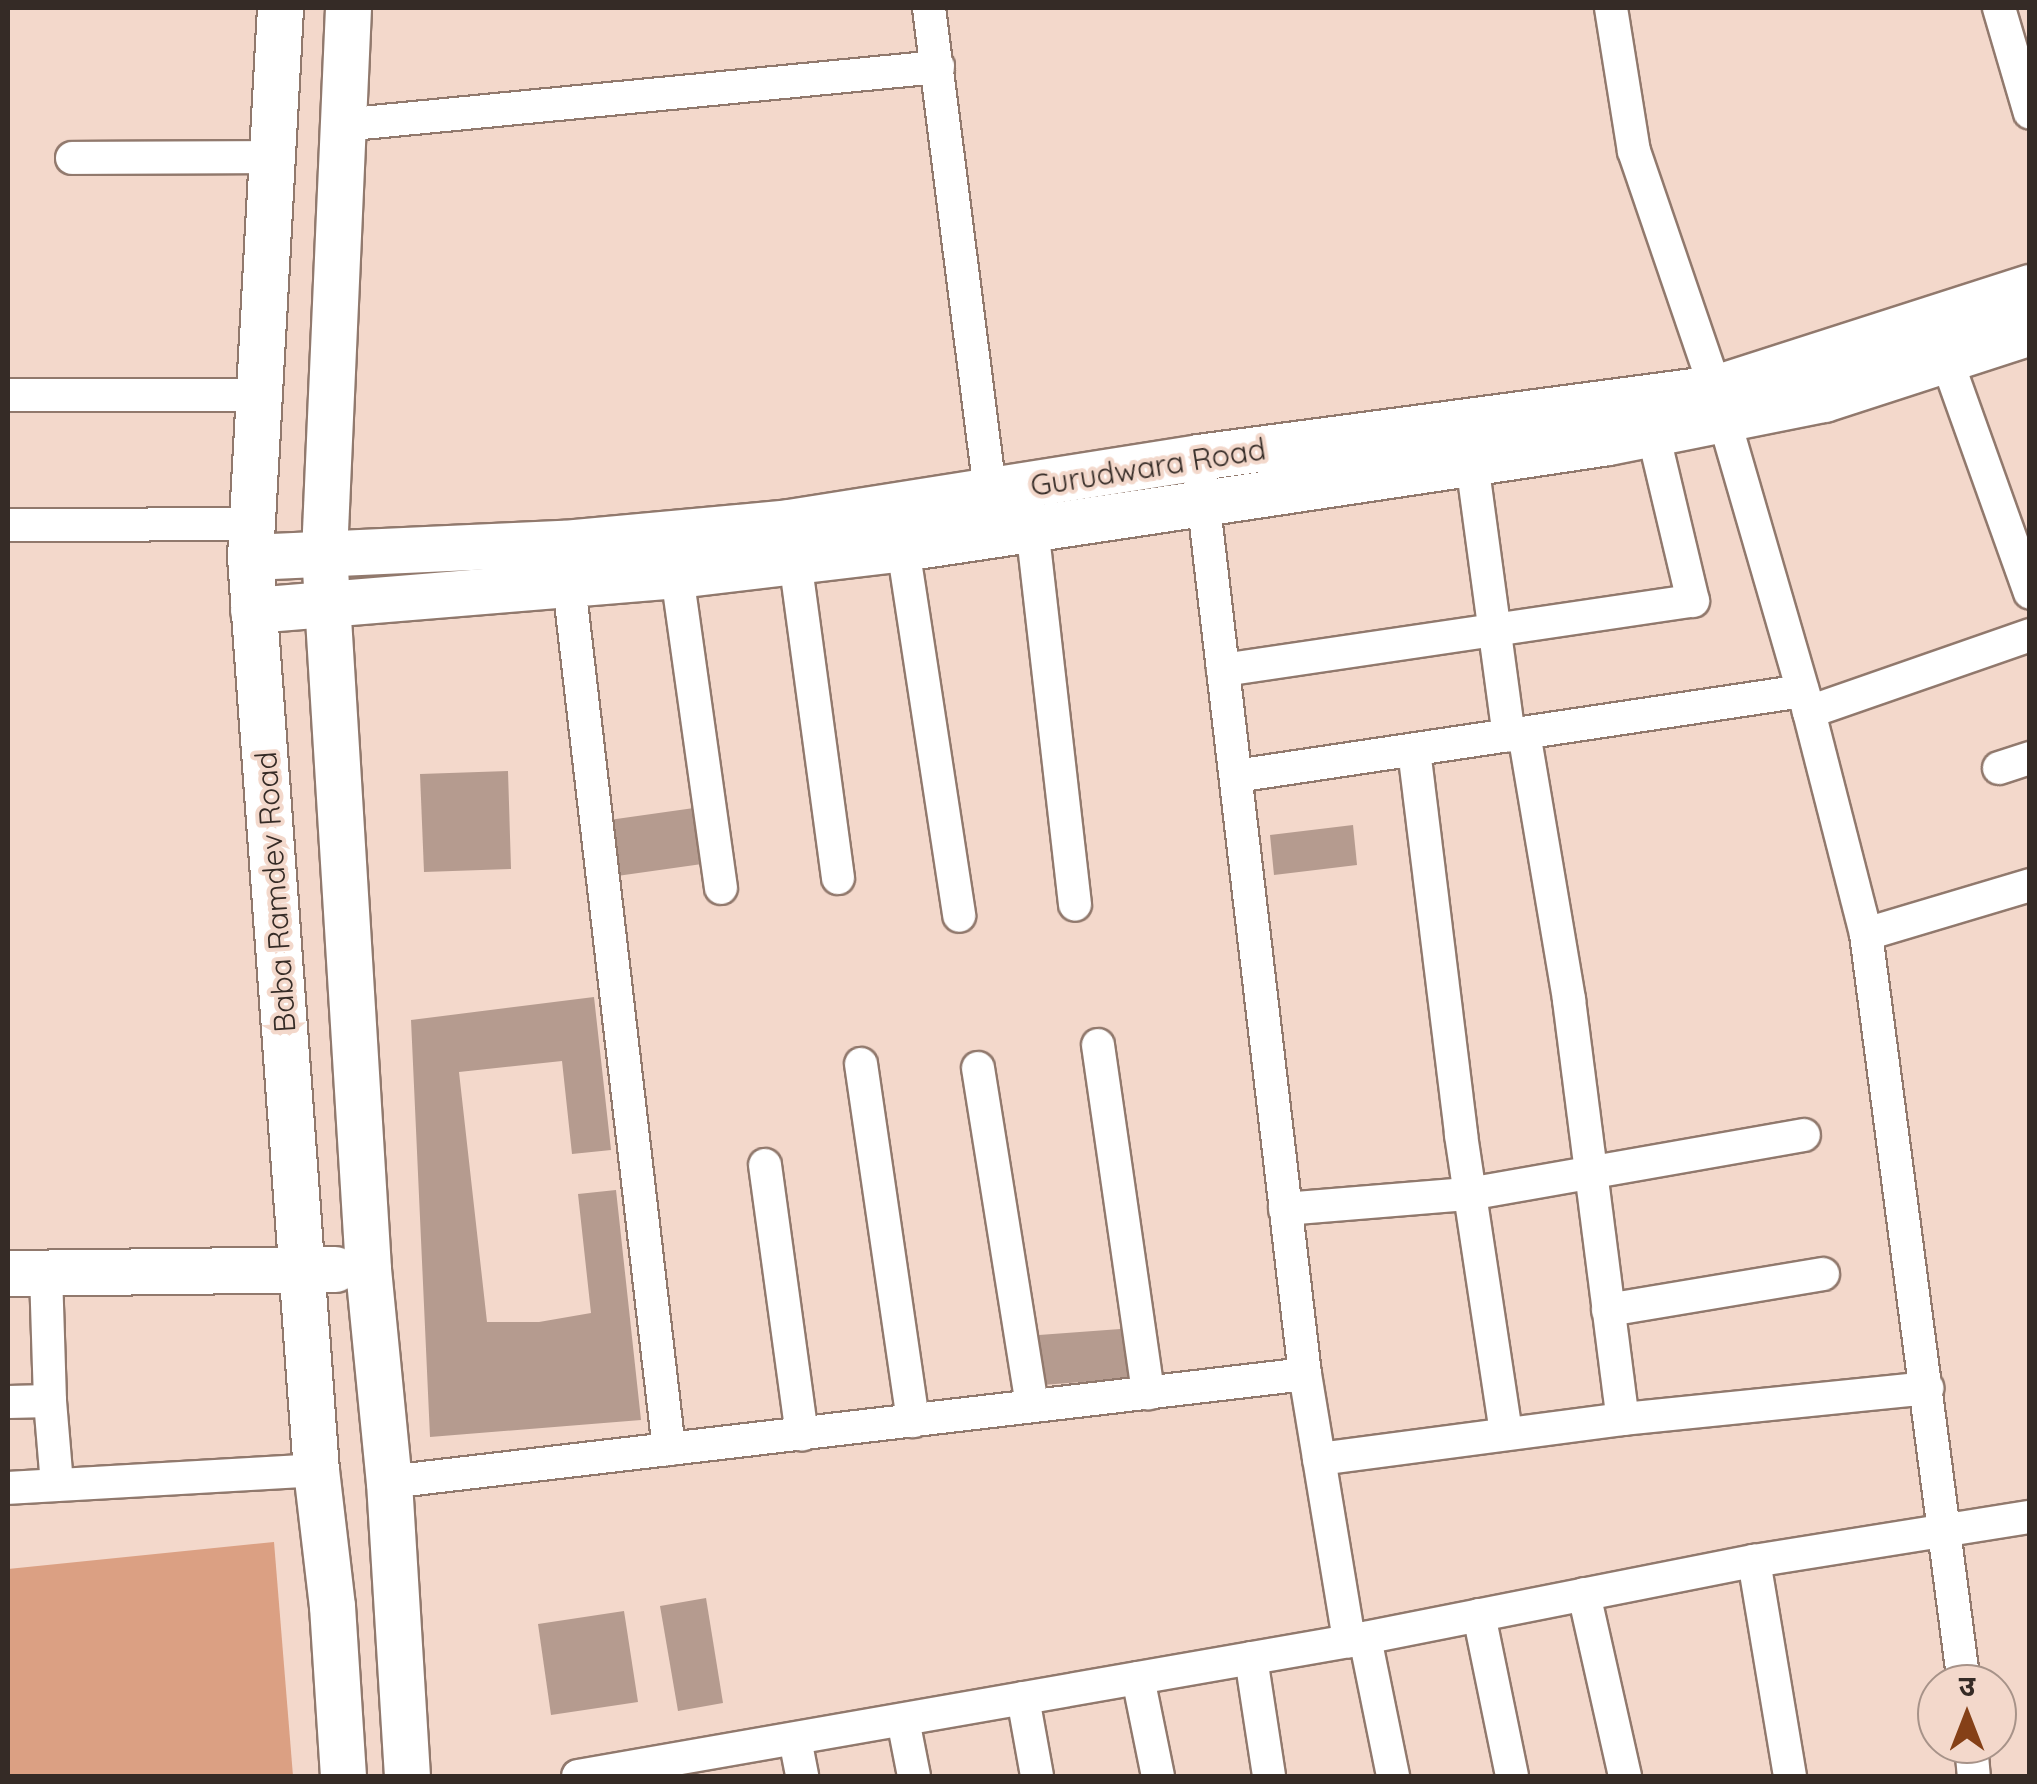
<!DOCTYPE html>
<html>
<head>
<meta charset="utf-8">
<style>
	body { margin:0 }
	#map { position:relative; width:2037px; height:1784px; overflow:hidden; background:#f3d8cb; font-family:Quicksand,"Noto Sans Devanagari",sans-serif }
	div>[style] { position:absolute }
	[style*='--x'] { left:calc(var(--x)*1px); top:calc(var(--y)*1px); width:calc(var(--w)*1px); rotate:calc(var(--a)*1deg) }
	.green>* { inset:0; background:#dba083 }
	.building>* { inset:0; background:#b59b8f }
	.roads { filter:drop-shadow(2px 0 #91796d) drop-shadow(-2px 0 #91796d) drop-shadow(0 2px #91796d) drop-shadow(0 -2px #91796d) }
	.street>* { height:32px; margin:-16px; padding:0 16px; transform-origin:16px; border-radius:16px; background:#fff }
	.secondary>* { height:45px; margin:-22.5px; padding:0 22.5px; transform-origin:22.5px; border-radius:22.5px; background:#fff }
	span { translate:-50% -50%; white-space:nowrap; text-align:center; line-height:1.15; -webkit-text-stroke:8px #f3d8cb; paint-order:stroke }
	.street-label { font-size:30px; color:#352b26 }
	.frame { position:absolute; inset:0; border:10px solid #352b26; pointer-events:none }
	.north { position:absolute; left:1917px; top:1664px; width:100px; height:100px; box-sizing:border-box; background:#f3d8cb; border:2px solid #a79389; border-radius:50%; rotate:0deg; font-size:28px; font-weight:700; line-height:40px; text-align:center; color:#352b26 }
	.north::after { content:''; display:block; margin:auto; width:35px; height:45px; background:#854017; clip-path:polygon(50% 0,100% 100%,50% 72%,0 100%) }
</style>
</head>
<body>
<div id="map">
	<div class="green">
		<div style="clip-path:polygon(274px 1542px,293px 1776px,8px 1776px,8px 1569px)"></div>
	</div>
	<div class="building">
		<div style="clip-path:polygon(508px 771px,511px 869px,424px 872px,420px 774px)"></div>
		<div style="clip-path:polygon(694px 808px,702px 864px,610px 877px,602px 821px)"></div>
		<div style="clip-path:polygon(1353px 825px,1357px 865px,1274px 875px,1270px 835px)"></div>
		<div style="clip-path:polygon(594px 997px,611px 1150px,572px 1154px,562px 1061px,459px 1072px,487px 1322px,539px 1322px,591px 1313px,578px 1194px,616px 1190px,641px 1420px,430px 1437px,411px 1020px)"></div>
		<div style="clip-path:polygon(1134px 1328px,1137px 1378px,1042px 1385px,1039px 1335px)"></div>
		<div style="clip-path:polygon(706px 1598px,723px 1703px,678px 1711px,660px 1606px)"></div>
		<div style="clip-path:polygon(624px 1611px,638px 1702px,551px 1715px,538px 1624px)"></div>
	</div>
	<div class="roads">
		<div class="street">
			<div style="--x:929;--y:8;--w:488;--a:82.8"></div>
			<div style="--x:1611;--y:8;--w:145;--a:80.9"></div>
			<div style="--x:1634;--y:151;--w:250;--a:71.1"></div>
			<div style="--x:1715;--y:388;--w:337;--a:73.8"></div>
			<div style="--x:1809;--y:712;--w:229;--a:75.6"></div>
			<div style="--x:1866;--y:934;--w:756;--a:82.56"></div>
			<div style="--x:1999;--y:8;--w:109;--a:73.6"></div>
			<div style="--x:342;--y:125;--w:599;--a:-5.56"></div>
			<div style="--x:72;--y:158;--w:198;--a:-0.3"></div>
			<div style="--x:1947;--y:361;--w:246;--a:70.3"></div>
			<div style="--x:8;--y:395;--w:253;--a:0"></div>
			<div style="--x:1472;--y:463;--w:275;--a:82.3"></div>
			<div style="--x:1201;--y:481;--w:899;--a:83.36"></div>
			<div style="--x:1305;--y:1374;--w:271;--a:80.6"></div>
			<div style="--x:1349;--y:1641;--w:413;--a:-11.2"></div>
			<div style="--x:1754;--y:1561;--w:279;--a:-9.1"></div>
			<div style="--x:8;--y:525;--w:244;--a:-0.2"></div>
			<div style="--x:1032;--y:527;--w:380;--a:83.5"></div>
			<div style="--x:903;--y:548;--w:372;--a:81.3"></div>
			<div style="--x:795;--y:560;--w:321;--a:82.3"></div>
			<div style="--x:677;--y:575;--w:316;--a:82"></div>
			<div style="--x:569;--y:585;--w:870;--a:83.4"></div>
			<div style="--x:1223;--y:670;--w:475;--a:-8.4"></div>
			<div style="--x:1693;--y:601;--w:173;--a:-103.4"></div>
			<div style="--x:1809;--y:712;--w:234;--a:-19.2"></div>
			<div style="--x:1524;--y:733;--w:271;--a:80.4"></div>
			<div style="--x:1569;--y:1000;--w:422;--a:82.7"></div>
			<div style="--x:1414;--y:750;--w:388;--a:83"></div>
			<div style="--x:1461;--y:1135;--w:302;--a:81.4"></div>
			<div style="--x:1999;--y:768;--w:33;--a:-18"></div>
			<div style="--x:1236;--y:776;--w:573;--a:-8.53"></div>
			<div style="--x:1866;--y:934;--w:171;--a:-16.6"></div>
			<div style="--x:1098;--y:1045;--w:352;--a:81.8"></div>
			<div style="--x:861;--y:1064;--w:361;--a:81.7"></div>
			<div style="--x:978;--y:1068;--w:342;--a:80.9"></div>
			<div style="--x:765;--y:1165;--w:272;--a:82.2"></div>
			<div style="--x:1285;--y:1209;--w:185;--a:-4.7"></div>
			<div style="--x:1469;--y:1194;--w:340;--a:-10"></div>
			<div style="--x:46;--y:1273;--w:128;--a:88.2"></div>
			<div style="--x:1608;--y:1310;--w:218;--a:-9.5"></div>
			<div style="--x:8;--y:1402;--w:42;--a:-1.4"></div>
			<div style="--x:50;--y:1401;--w:84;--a:85.2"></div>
			<div style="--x:1319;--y:1459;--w:307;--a:-7.5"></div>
			<div style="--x:1623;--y:1419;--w:306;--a:-5.8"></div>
			<div style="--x:389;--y:1482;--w:922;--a:-6.72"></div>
			<div style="--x:8;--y:1488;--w:309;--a:-3.3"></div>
			<div style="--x:1754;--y:1561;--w:218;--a:80.5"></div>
			<div style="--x:1584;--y:1594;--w:187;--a:77.3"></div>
			<div style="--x:1479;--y:1615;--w:164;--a:78.4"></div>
			<div style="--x:1365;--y:1638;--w:141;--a:78.5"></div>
			<div style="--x:1251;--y:1658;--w:119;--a:81.3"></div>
			<div style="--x:1138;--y:1678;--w:100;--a:78.5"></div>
			<div style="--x:1023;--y:1698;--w:79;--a:79.8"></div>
			<div style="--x:903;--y:1720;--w:57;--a:78.9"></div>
			<div style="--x:795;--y:1739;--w:38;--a:79"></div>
			<div style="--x:1971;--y:1744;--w:32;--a:85"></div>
			<div style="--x:578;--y:1776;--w:783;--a:-9.93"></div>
		</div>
		<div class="secondary">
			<div style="--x:280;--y:8;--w:550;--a:93.13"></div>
			<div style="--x:250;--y:557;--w:915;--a:85.87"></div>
			<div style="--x:316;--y:1470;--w:137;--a:83.3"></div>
			<div style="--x:332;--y:1606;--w:170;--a:86.3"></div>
			<div style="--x:348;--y:8;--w:546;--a:92.52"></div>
			<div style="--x:324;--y:553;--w:717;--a:86.48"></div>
			<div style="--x:368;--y:1269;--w:214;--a:84.4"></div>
			<div style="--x:389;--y:1482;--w:295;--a:86.5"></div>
			<div style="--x:250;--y:557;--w:314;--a:-2.6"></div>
			<div style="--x:564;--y:543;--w:226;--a:-5.3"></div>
			<div style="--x:789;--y:522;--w:414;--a:-9"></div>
			<div style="--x:1198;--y:457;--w:522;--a:-7.6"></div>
			<div style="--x:1715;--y:388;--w:331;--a:-17.8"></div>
			<div style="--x:253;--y:610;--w:425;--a:-4.7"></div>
			<div style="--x:677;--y:575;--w:228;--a:-6.8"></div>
			<div style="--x:903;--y:548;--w:713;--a:-8.55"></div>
			<div style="--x:1608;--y:442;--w:220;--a:-11.3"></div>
			<div style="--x:1824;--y:399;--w:217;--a:-18"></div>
			<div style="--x:8;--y:1273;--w:327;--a:-0.7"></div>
		</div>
	</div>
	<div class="street-label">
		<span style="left:1148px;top:467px;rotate:-9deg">Gurudwara Road</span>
		<span style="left:275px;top:892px;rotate:-94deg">Baba Ramdev Road</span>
	</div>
	<div class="frame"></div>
	<div class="north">उ</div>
</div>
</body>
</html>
